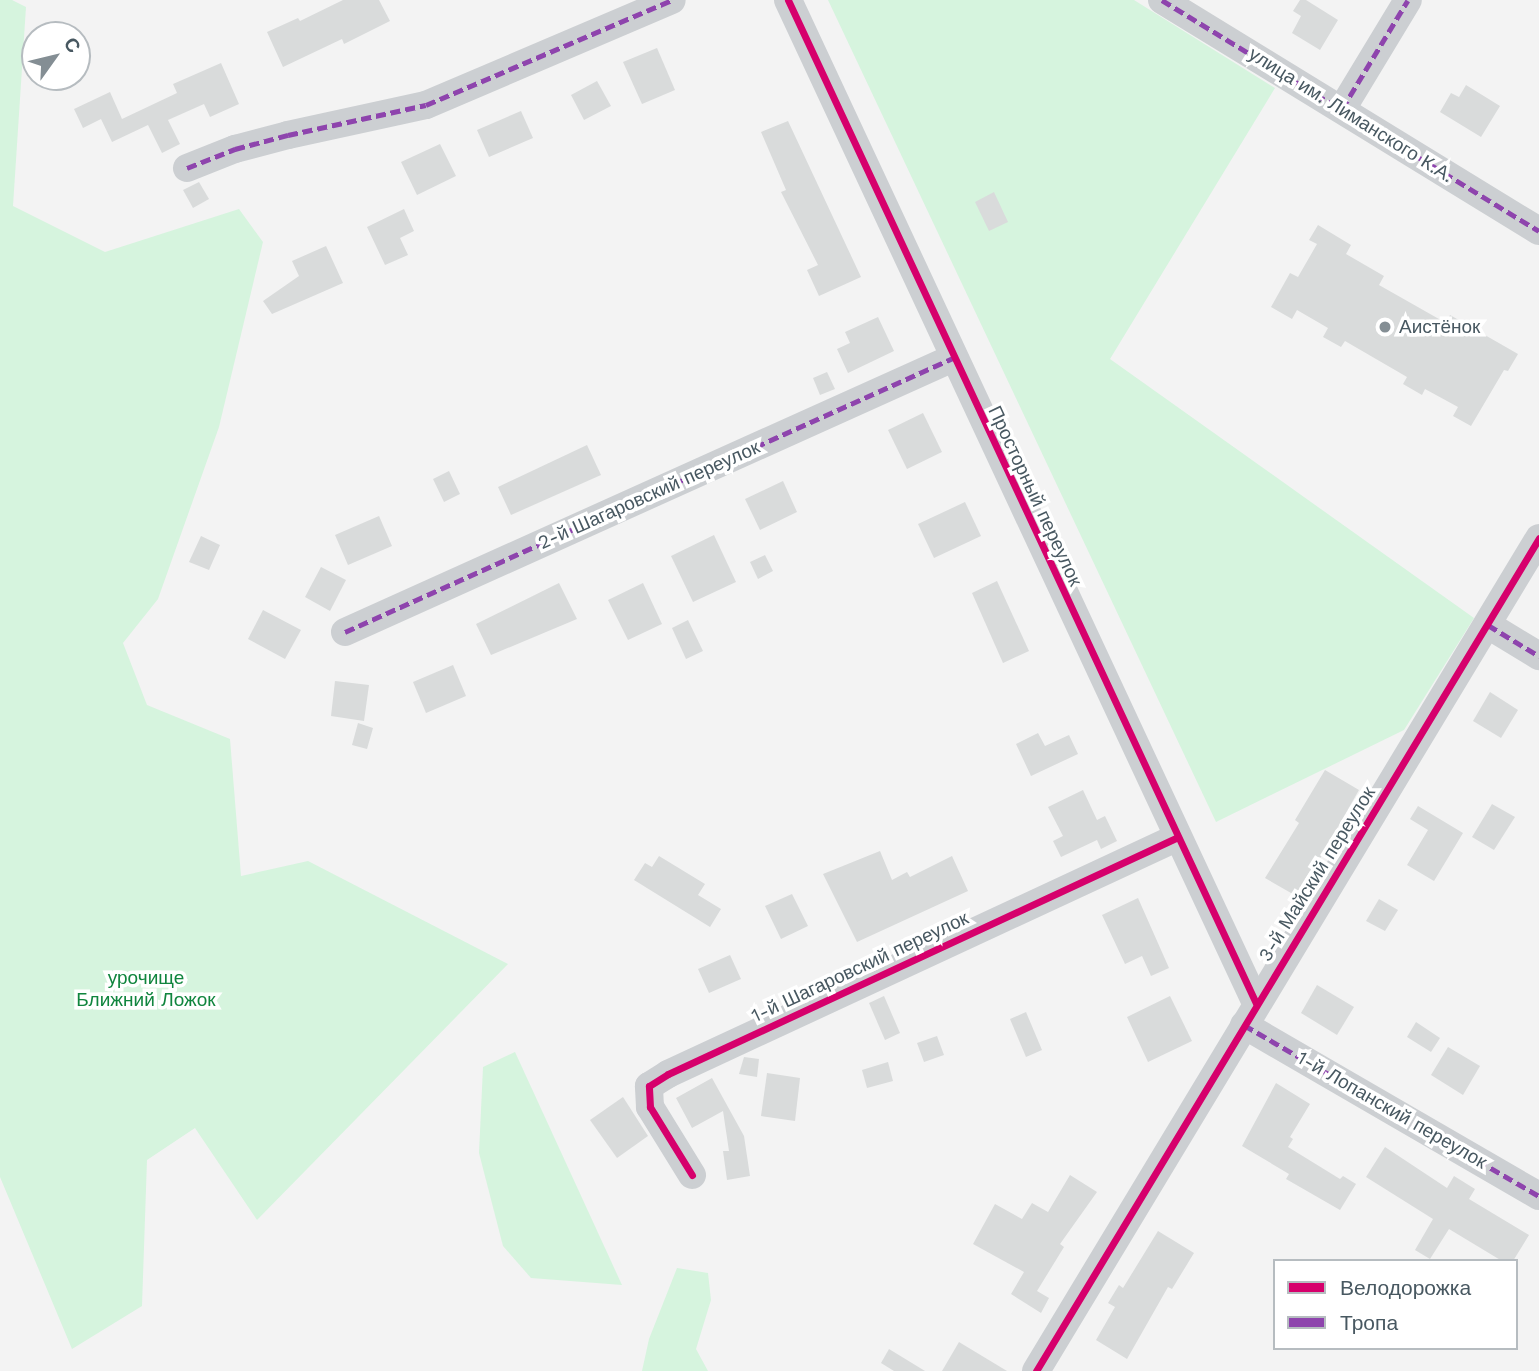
<!DOCTYPE html>
<html>
<head>
<meta charset="utf-8">
<style>
	body { margin:0 }
	#map { position:relative; width:1539px; height:1371px; overflow:hidden; background:#f3f3f3; font-family:"Work Sans",sans-serif }
	div>[style] { position:absolute }
	[style*='--x'] { left:calc(var(--x)*1px); top:calc(var(--y)*1px); width:calc(var(--w)*1px); rotate:calc(var(--a)*1deg) }
	.green>* { inset:0; background:#d6f4de }
	.building>* { inset:0; background:#d9dbdb }
	.minor>* { height:28px; margin:-14px; padding:0 14px; transform-origin:14px; border-radius:14px; background:#cccfd2 }
	.quiet>* { height:5px; margin-top:-2.5px; transform-origin:0; background:repeating-linear-gradient(90deg,#8e44ad 0 10px,transparent 0 15px) }
	.cycleway>* { height:7px; margin:-3.5px; padding:0 3.5px; transform-origin:3.5px; border-radius:3.5px; background:#d6006c }
	.dots>* { width:19px; height:19px; translate:-50% -50%; box-sizing:border-box; border:4px solid #fff; border-radius:50% }
	span { translate:-50% -50%; white-space:nowrap; text-align:center; line-height:1.15; -webkit-text-stroke:7px #fff; paint-order:stroke }
	.street-label { font-size:19px; color:#485861 }
	.poi-label { font-size:19px; color:#485861 }
	.left { translate:0 -50%; text-align:left }
	.park-label { font-size:19px; color:#10853e }
	.legend { position:absolute; left:1273px; top:1259px; width:245px; height:91px; box-sizing:border-box; background:#fff; border:2px solid #b6bcc0; margin:0; padding:9px 12px; list-style:none; font-size:21px; color:#485861 }
	.legend li { display:flex; align-items:center; gap:14px; height:35px }
	.legend b { width:35px; border:2px solid #b6bcc0 }
	.north { position:absolute; left:21px; top:21px; width:70px; height:70px; box-sizing:border-box; background:#fff; border:2px solid #b6bcc0; border-radius:50%; rotate:56deg; font-size:19px; font-weight:700; line-height:28px; text-align:center; color:#485861 }
	.north::after { content:''; display:block; margin:auto; width:24px; height:32px; background:#848e94; clip-path:polygon(50% 0,100% 100%,50% 72%,0 100%) }
</style>
</head>
<body>
<div id="map">
	<div class="green">
		<div style="clip-path:polygon(0 0,12px 0,26px 7px,13px 206px,105px 252px,239px 209px,263px 242px,219px 427px,158px 599px,123px 643px,147px 705px,230px 739px,241px 876px,308px 861px,508px 964px,257px 1220px,195px 1128px,147px 1160px,142px 1306px,72px 1349px,0 1177px)"></div>
		<div style="clip-path:polygon(828px 0,1134px 0,1275px 88px,1110px 359px,1474px 618px,1404px 730px,1216px 822px)"></div>
		<div style="clip-path:polygon(515px 1052px,622px 1285px,531px 1278px,503px 1246px,479px 1153px,483px 1067px)"></div>
		<div style="clip-path:polygon(677px 1268px,708px 1273px,711px 1300px,696px 1349px,708px 1371px,642px 1371px,649px 1339px)"></div>
	</div>
	<div class="building">
		<div style="clip-path:polygon(343px 0,379px 0,390px 21px,344px 44px,342px 39px,283px 67px,267px 32px,298px 18px,300px 21px)"></div>
		<div style="clip-path:polygon(1300px 0,1306px 0,1338px 20px,1320px 50px,1292px 33px,1301px 16px,1293px 11px)"></div>
		<div style="clip-path:polygon(657px 48px,675px 90px,642px 104px,623px 62px)"></div>
		<div style="clip-path:polygon(221px 63px,239px 104px,210px 117px,204px 104px,168px 120px,180px 144px,162px 153px,148px 125px,112px 142px,101px 119px,83px 128px,74px 109px,110px 92px,122px 119px,177px 93px,173px 84px)"></div>
		<div style="clip-path:polygon(597px 81px,611px 106px,584px 120px,571px 95px)"></div>
		<div style="clip-path:polygon(1466px 85px,1500px 106px,1481px 137px,1440px 112px,1451px 93px,1459px 97px)"></div>
		<div style="clip-path:polygon(521px 111px,533px 138px,489px 157px,477px 130px)"></div>
		<div style="clip-path:polygon(788px 121px,861px 277px,819px 296px,807px 270px,818px 265px,781px 192px,786px 190px,761px 132px)"></div>
		<div style="clip-path:polygon(440px 144px,456px 176px,417px 195px,401px 162px)"></div>
		<div style="clip-path:polygon(199px 182px,209px 199px,193px 208px,183px 190px)"></div>
		<div style="clip-path:polygon(994px 192px,1008px 222px,989px 231px,975px 202px)"></div>
		<div style="clip-path:polygon(404px 209px,414px 231px,400px 238px,408px 255px,385px 265px,367px 227px)"></div>
		<div style="clip-path:polygon(1318px 225px,1351px 245px,1346px 254px,1384px 276px,1379px 285px,1446px 323px,1450px 315px,1518px 354px,1508px 371px,1504px 370px,1471px 426px,1453px 416px,1458px 407px,1425px 389px,1422px 395px,1403px 384px,1407px 377px,1345px 341px,1341px 347px,1323px 337px,1328px 328px,1297px 310px,1292px 319px,1271px 307px,1290px 273px,1298px 277px,1317px 244px,1309px 240px)"></div>
		<div style="clip-path:polygon(326px 246px,343px 283px,272px 314px,263px 301px,299px 276px,292px 261px)"></div>
		<div style="clip-path:polygon(878px 317px,894px 351px,848px 373px,837px 349px,850px 343px,845px 332px)"></div>
		<div style="clip-path:polygon(827px 372px,835px 389px,820px 395px,813px 378px)"></div>
		<div style="clip-path:polygon(923px 413px,942px 452px,907px 469px,888px 430px)"></div>
		<div style="clip-path:polygon(587px 445px,601px 475px,511px 515px,498px 487px)"></div>
		<div style="clip-path:polygon(449px 471px,460px 494px,444px 502px,433px 479px)"></div>
		<div style="clip-path:polygon(783px 481px,797px 512px,760px 530px,745px 499px)"></div>
		<div style="clip-path:polygon(965px 502px,981px 536px,934px 558px,918px 524px)"></div>
		<div style="clip-path:polygon(379px 516px,392px 546px,348px 565px,335px 535px)"></div>
		<div style="clip-path:polygon(714px 535px,736px 582px,693px 602px,671px 556px)"></div>
		<div style="clip-path:polygon(201px 536px,220px 545px,209px 570px,189px 562px)"></div>
		<div style="clip-path:polygon(765px 555px,773px 571px,758px 579px,750px 562px)"></div>
		<div style="clip-path:polygon(321px 567px,346px 580px,330px 611px,305px 597px)"></div>
		<div style="clip-path:polygon(997px 581px,1029px 651px,1003px 663px,972px 593px)"></div>
		<div style="clip-path:polygon(559px 583px,577px 619px,491px 655px,476px 624px)"></div>
		<div style="clip-path:polygon(643px 583px,662px 624px,628px 640px,608px 600px)"></div>
		<div style="clip-path:polygon(263px 610px,301px 630px,285px 659px,248px 639px)"></div>
		<div style="clip-path:polygon(688px 620px,703px 651px,686px 659px,672px 628px)"></div>
		<div style="clip-path:polygon(453px 665px,466px 696px,426px 713px,413px 682px)"></div>
		<div style="clip-path:polygon(335px 681px,369px 685px,364px 721px,331px 716px)"></div>
		<div style="clip-path:polygon(1490px 692px,1518px 710px,1501px 738px,1473px 721px)"></div>
		<div style="clip-path:polygon(358px 723px,373px 728px,367px 749px,352px 745px)"></div>
		<div style="clip-path:polygon(1038px 733px,1045px 746px,1069px 735px,1078px 754px,1031px 776px,1016px 744px)"></div>
		<div style="clip-path:polygon(1325px 770px,1359px 790px,1298px 897px,1265px 878px,1299px 823px,1295px 820px)"></div>
		<div style="clip-path:polygon(1083px 790px,1097px 820px,1105px 816px,1117px 841px,1101px 849px,1097px 840px,1061px 857px,1053px 841px,1063px 836px,1048px 807px)"></div>
		<div style="clip-path:polygon(1492px 804px,1515px 817px,1494px 850px,1472px 837px)"></div>
		<div style="clip-path:polygon(1418px 806px,1463px 833px,1434px 881px,1407px 865px,1428px 830px,1410px 819px)"></div>
		<div style="clip-path:polygon(880px 851px,892px 880px,907px 872px,910px 877px,952px 856px,968px 891px,857px 942px,823px 874px)"></div>
		<div style="clip-path:polygon(659px 856px,705px 884px,698px 895px,721px 909px,710px 927px,634px 880px,645px 863px,652px 867px)"></div>
		<div style="clip-path:polygon(792px 894px,808px 926px,781px 939px,765px 906px)"></div>
		<div style="clip-path:polygon(1138px 898px,1169px 968px,1151px 976px,1142px 956px,1125px 964px,1102px 915px)"></div>
		<div style="clip-path:polygon(1379px 899px,1398px 910px,1385px 931px,1366px 921px)"></div>
		<div style="clip-path:polygon(730px 955px,741px 979px,709px 993px,698px 969px)"></div>
		<div style="clip-path:polygon(1317px 985px,1354px 1007px,1337px 1035px,1301px 1013px)"></div>
		<div style="clip-path:polygon(884px 996px,900px 1033px,885px 1040px,869px 1003px)"></div>
		<div style="clip-path:polygon(1170px 996px,1192px 1041px,1148px 1062px,1127px 1017px)"></div>
		<div style="clip-path:polygon(1026px 1012px,1042px 1050px,1026px 1057px,1010px 1019px)"></div>
		<div style="clip-path:polygon(1416px 1022px,1440px 1038px,1431px 1052px,1407px 1037px)"></div>
		<div style="clip-path:polygon(937px 1036px,944px 1055px,924px 1062px,917px 1043px)"></div>
		<div style="clip-path:polygon(1448px 1047px,1480px 1066px,1463px 1095px,1431px 1075px)"></div>
		<div style="clip-path:polygon(744px 1057px,759px 1059px,757px 1077px,739px 1074px)"></div>
		<div style="clip-path:polygon(888px 1062px,893px 1081px,867px 1088px,862px 1070px)"></div>
		<div style="clip-path:polygon(767px 1073px,800px 1078px,795px 1121px,761px 1116px)"></div>
		<div style="clip-path:polygon(712px 1078px,744px 1136px,750px 1176px,727px 1180px,723px 1151px,729px 1151px,723px 1111px,692px 1128px,676px 1098px)"></div>
		<div style="clip-path:polygon(1276px 1083px,1310px 1104px,1290px 1137px,1293px 1139px,1288px 1147px,1340px 1179px,1343px 1176px,1356px 1184px,1340px 1210px,1286px 1179px,1289px 1174px,1242px 1146px)"></div>
		<div style="clip-path:polygon(623px 1097px,648px 1136px,617px 1158px,590px 1120px)"></div>
		<div style="clip-path:polygon(1385px 1147px,1447px 1188px,1454px 1176px,1475px 1189px,1469px 1199px,1529px 1235px,1513px 1261px,1502px 1261px,1449px 1229px,1430px 1259px,1415px 1250px,1433px 1219px,1366px 1177px)"></div>
		<div style="clip-path:polygon(1070px 1175px,1097px 1192px,1060px 1244px,1064px 1247px,1037px 1291px,1049px 1298px,1041px 1313px,1011px 1294px,1024px 1272px,973px 1244px,995px 1204px,1022px 1219px,1032px 1203px,1048px 1212px)"></div>
		<div style="clip-path:polygon(1158px 1231px,1194px 1253px,1172px 1289px,1168px 1287px,1127px 1359px,1096px 1340px,1115px 1307px,1108px 1303px,1119px 1285px,1123px 1288px)"></div>
		<div style="clip-path:polygon(959px 1342px,1007px 1371px,942px 1371px)"></div>
		<div style="clip-path:polygon(889px 1349px,925px 1371px,894px 1371px,881px 1363px)"></div>
	</div>
	<div class="minor">
		<div style="--x:788;--y:0;--w:1107;--a:64.99"></div>
		<div style="--x:1162;--y:0;--w:442;--a:31.5"></div>
		<div style="--x:1342;--y:109;--w:127;--a:-58.8"></div>
		<div style="--x:187;--y:168;--w:52;--a:-21.6"></div>
		<div style="--x:235;--y:149;--w:55;--a:-14.8"></div>
		<div style="--x:288;--y:135;--w:141;--a:-12.3"></div>
		<div style="--x:426;--y:105;--w:267;--a:-23.1"></div>
		<div style="--x:1488;--y:625;--w:60;--a:31.3"></div>
		<div style="--x:345;--y:632;--w:667;--a:-24.26"></div>
		<div style="--x:1244;--y:1025;--w:341;--a:30.1"></div>
		<div style="--x:692;--y:1175;--w:80;--a:-121.7"></div>
		<div style="--x:650;--y:1107;--w:21;--a:-93"></div>
		<div style="--x:649;--y:1086;--w:22;--a:-32"></div>
		<div style="--x:668;--y:1074;--w:560;--a:-24.92"></div>
		<div style="--x:1036;--y:1371;--w:973;--a:-58.87"></div>
	</div>
	<div class="quiet">
		<div style="--x:1162;--y:0;--w:442;--a:31.5"></div>
		<div style="--x:1342;--y:109;--w:127;--a:-58.8"></div>
		<div style="--x:187;--y:168;--w:52;--a:-21.6"></div>
		<div style="--x:235;--y:149;--w:55;--a:-14.8"></div>
		<div style="--x:288;--y:135;--w:141;--a:-12.3"></div>
		<div style="--x:426;--y:105;--w:267;--a:-23.1"></div>
		<div style="--x:1488;--y:625;--w:60;--a:31.3"></div>
		<div style="--x:345;--y:632;--w:667;--a:-24.26"></div>
		<div style="--x:1244;--y:1025;--w:341;--a:30.1"></div>
	</div>
	<div class="cycleway">
		<div style="--x:788;--y:0;--w:1107;--a:64.99"></div>
		<div style="--x:692;--y:1175;--w:80;--a:-121.7"></div>
		<div style="--x:650;--y:1107;--w:21;--a:-93"></div>
		<div style="--x:649;--y:1086;--w:22;--a:-32"></div>
		<div style="--x:668;--y:1074;--w:560;--a:-24.92"></div>
		<div style="--x:1036;--y:1371;--w:973;--a:-58.87"></div>
	</div>
	<div class="dots">
		<div style="left:1385px;top:327px;background:#848e94"></div>
	</div>
	<div class="street-label">
		<span style="left:1351px;top:115px;rotate:32deg">улица им. Лиманского К.А.</span>
		<span style="left:649px;top:495px;rotate:-24deg">2-й Шагаровский переулок</span>
		<span style="left:1035px;top:496px;rotate:65deg">Просторный переулок</span>
		<span style="left:1317px;top:874px;rotate:-58deg">3-й Майский переулок</span>
		<span style="left:860px;top:967px;rotate:-25deg">1-й Шагаровский переулок</span>
		<span style="left:1392px;top:1110px;rotate:30deg">1-й Лопанский переулок</span>
	</div>
	<div class="poi-label">
		<span class="left" style="left:1399px;top:327px">Аистёнок</span>
	</div>
	<div class="park-label">
		<span style="left:146px;top:989px">урочище<br>Ближний Ложок</span>
	</div>
	<ul class="legend">
	<li><b style="height:9px;background:#d6006c"></b>Велодорожка</li>
	<li><b style="height:9px;background:#8e44ad"></b>Тропа</li>
	</ul>
	<div class="north">С</div>
</div>
</body>
</html>
